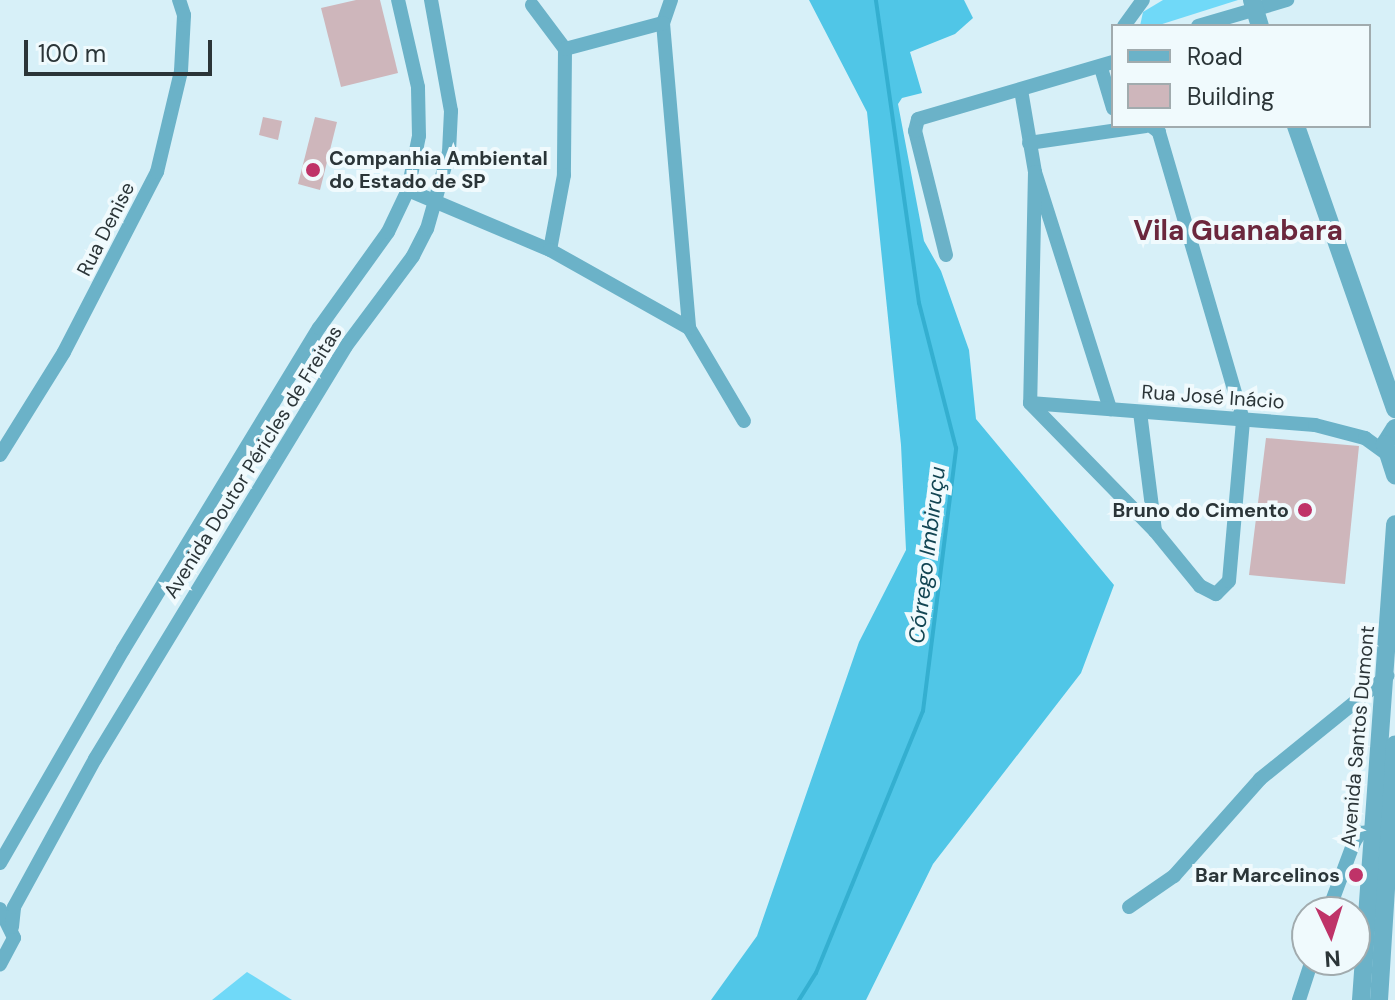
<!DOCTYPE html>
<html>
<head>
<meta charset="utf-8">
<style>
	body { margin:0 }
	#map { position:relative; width:1395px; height:1000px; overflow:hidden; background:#d7f0f8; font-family:"DM Sans",sans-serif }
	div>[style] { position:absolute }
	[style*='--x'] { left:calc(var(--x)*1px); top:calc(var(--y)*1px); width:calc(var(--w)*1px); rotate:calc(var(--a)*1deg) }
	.green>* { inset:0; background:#70d9f8 }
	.forest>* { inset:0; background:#50c6e7 }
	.stream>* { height:4px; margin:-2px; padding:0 2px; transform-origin:2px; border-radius:2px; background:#34afd0 }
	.building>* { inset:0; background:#ceb6bb }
	.minor>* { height:14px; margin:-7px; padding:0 7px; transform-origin:7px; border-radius:7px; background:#6bb2c8 }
	.tertiary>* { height:18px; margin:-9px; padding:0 9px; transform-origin:9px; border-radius:9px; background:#6bb2c8 }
	.dots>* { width:22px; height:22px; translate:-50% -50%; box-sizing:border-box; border:4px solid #f0fafd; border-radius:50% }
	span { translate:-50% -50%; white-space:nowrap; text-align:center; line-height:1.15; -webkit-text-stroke:8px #f0fafd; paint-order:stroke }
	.poi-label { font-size:20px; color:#2b3538; font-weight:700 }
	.left { translate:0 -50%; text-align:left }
	.right { translate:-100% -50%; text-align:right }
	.street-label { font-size:20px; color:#2b3538 }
	.water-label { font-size:22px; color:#124553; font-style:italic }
	.district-label { font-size:28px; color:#6b273d; font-weight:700 }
	.legend { position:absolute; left:1111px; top:24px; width:260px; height:104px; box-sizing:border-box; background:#f0fafd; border:2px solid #a1abae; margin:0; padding:10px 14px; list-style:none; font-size:24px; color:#2b3538 }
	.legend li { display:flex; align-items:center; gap:16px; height:40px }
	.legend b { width:40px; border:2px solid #a1abae }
	.north { position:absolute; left:1291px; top:896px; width:80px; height:80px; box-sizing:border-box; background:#f0fafd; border:2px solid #a1abae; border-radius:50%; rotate:176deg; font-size:22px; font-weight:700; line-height:32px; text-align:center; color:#2b3538 }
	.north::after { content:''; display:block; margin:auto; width:28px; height:36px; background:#bf3368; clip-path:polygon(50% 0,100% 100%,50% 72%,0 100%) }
	.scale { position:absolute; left:24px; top:40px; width:188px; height:36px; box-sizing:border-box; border:4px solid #2b3538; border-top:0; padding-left:10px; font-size:24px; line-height:28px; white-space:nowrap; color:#2b3538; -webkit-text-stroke:6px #f0fafd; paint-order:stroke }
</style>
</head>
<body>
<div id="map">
	<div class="green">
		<div style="clip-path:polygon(1163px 0,1238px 0,1156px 26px,1140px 26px,1143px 12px)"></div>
		<div style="clip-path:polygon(247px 972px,292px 1000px,212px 1000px)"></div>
	</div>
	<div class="forest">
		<div style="clip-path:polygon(809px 0,964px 0,973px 18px,955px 34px,910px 52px,922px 93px,902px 98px,898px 104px,924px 241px,941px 271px,969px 350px,976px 419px,1114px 585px,1081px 673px,933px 864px,866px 1000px,711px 1000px,757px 936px,859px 642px,906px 550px,901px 445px,867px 112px)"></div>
	</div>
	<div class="stream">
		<div style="--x:799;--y:1000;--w:32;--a:-58"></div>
		<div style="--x:816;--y:973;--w:283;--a:-67.8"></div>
		<div style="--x:923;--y:711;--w:265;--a:-82.8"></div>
		<div style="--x:956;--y:448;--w:150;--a:-104.3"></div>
		<div style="--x:919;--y:303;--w:306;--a:-98.1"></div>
	</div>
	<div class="building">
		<div style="clip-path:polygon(356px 0,380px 0,398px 73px,341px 87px,321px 8px)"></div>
		<div style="clip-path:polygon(263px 117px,282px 121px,278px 140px,259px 135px)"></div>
		<div style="clip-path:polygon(315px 117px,337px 122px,320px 190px,298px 184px)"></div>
		<div style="clip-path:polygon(1266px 438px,1359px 446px,1345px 584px,1249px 575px)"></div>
	</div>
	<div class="minor">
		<div style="--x:671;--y:0;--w:24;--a:109"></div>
		<div style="--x:663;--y:23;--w:306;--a:85.1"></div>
		<div style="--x:689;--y:328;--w:108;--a:59.4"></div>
		<div style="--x:532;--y:5;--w:55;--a:53.1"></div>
		<div style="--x:565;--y:49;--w:126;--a:90.5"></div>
		<div style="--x:564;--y:175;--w:76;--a:100.6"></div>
		<div style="--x:1124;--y:26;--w:32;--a:-54"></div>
		<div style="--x:1198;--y:26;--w:93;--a:-16.3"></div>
		<div style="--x:565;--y:49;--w:101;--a:-14.9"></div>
		<div style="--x:1101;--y:68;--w:42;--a:73.3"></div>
		<div style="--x:1021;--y:90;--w:83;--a:80.3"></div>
		<div style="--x:1035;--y:172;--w:249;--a:72.4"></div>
		<div style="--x:1029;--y:143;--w:118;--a:-8.3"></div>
		<div style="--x:1035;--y:172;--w:231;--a:91.2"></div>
		<div style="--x:1030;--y:403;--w:179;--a:45.7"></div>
		<div style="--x:1155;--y:531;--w:71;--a:50.7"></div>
		<div style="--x:1200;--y:586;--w:18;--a:27"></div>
		<div style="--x:1216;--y:594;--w:18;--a:-45"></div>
		<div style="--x:1229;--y:581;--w:162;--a:-85"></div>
		<div style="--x:1243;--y:420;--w:300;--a:-106.3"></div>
		<div style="--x:1159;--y:132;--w:10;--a:-143"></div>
		<div style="--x:408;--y:190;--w:154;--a:22.9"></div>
		<div style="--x:550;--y:250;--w:159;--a:29.3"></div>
		<div style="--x:946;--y:255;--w:128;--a:-104"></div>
		<div style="--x:915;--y:131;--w:12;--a:-76"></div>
		<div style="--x:918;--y:119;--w:203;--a:-16.3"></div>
		<div style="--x:1030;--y:403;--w:286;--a:4.4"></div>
		<div style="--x:1315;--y:425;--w:52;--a:14.6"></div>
		<div style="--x:1365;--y:438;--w:26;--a:36"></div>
		<div style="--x:1140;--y:412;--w:120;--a:82.8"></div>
		<div style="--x:0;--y:455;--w:121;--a:-58.1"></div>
		<div style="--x:64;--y:352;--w:203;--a:-62.7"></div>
		<div style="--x:157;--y:172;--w:104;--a:-76.6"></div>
		<div style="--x:181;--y:71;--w:56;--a:-86.9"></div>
		<div style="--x:184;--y:15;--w:16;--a:-108"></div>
		<div style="--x:0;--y:863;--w:246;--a:-60"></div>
		<div style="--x:123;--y:650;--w:377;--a:-58.7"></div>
		<div style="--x:319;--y:328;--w:118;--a:-54.3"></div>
		<div style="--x:388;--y:232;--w:47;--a:-64.5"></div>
		<div style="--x:408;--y:190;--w:55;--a:-78.5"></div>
		<div style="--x:419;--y:136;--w:49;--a:-91.2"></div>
		<div style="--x:418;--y:87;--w:89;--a:-102.9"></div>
		<div style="--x:1129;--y:907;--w:55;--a:-34.6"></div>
		<div style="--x:1174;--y:876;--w:130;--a:-48.4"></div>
		<div style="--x:1260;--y:779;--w:164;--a:-39"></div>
		<div style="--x:0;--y:909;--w:32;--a:64"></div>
		<div style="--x:14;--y:938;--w:30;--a:118"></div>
		<div style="--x:1328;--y:912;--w:75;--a:-69.6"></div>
		<div style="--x:1354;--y:842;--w:11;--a:-56"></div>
		<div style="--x:1360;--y:833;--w:22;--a:-5"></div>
		<div style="--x:12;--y:927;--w:20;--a:-84"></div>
		<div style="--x:14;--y:907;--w:169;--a:-61.3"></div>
		<div style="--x:95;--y:759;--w:483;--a:-58.7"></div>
		<div style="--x:346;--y:346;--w:112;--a:-53.3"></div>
		<div style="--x:413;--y:256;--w:30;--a:-63"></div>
		<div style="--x:427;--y:229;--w:80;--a:-74.1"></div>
		<div style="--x:449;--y:152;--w:41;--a:-87.2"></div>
		<div style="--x:451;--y:111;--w:113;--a:-100.2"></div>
		<div style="--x:1299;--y:1000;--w:42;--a:-72"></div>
	</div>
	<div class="tertiary">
		<div style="--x:1252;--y:0;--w:27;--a:73"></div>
		<div style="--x:1296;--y:126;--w:300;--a:70.7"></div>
		<div style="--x:1395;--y:428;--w:19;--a:122"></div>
		<div style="--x:1385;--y:444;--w:33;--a:72"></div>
		<div style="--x:1361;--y:1000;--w:477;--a:-85.9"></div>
		<div style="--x:1379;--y:1000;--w:256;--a:-86.4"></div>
	</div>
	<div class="dots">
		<div style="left:313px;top:170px;background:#bf3368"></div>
		<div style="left:1305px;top:510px;background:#bf3368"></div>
		<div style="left:1356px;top:875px;background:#bf3368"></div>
	</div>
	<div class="poi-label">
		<span class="left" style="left:329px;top:170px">Companhia Ambiental<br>do Estado de SP</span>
		<span class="right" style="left:1289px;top:510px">Bruno do Cimento</span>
		<span class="right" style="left:1340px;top:875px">Bar Marcelinos</span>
	</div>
	<div class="street-label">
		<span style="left:106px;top:229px;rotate:-63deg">Rua Denise</span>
		<span style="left:1213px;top:397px;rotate:4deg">Rua José Inácio</span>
		<span style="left:253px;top:462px;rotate:-58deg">Avenida Doutor Péricles de Freitas</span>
		<span style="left:1358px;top:736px;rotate:-85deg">Avenida Santos Dumont</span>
	</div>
	<div class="water-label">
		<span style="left:927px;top:555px;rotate:-83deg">Córrego Imbiruçu</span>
	</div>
	<div class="district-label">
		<span style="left:1238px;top:231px">Vila Guanabara</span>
	</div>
	<ul class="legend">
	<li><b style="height:10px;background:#6bb2c8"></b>Road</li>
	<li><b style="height:22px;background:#ceb6bb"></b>Building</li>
	</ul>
	<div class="north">N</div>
	<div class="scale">100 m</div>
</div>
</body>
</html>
